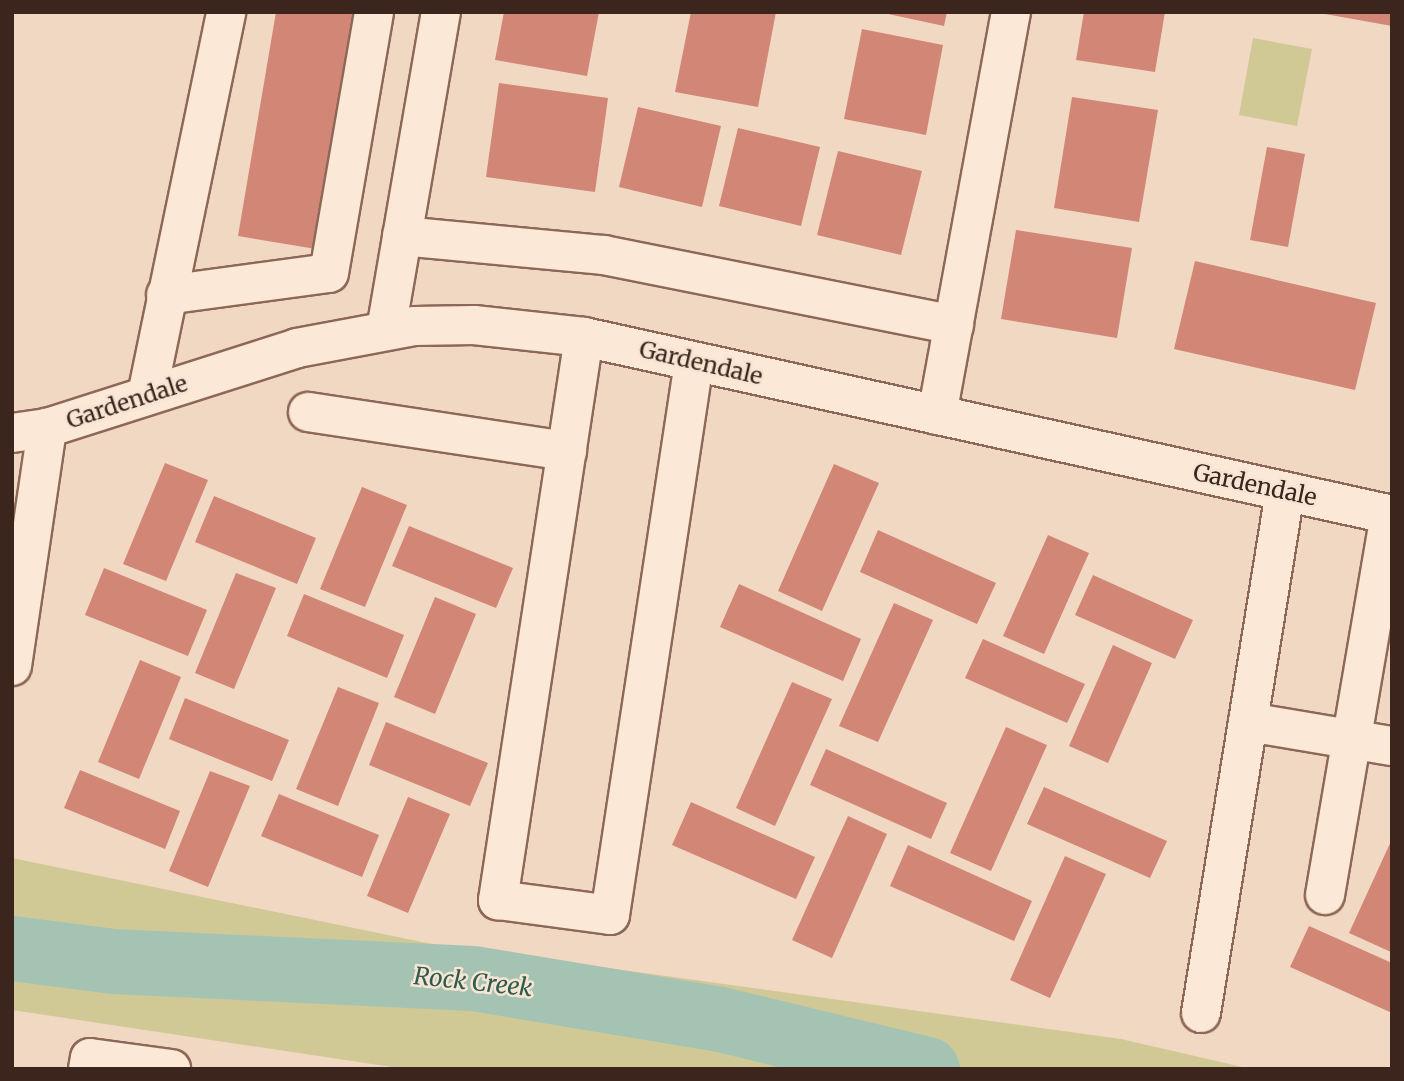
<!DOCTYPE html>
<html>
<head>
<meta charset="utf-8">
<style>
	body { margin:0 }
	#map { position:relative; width:1404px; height:1081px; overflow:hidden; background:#f1d8c3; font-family:Merriweather,serif }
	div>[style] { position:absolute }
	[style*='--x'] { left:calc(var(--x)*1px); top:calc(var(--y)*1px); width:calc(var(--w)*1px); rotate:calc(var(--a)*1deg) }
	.green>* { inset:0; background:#d0c996 }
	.river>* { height:65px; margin:-32.5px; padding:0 32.5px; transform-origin:32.5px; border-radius:32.5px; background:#a5c3b3 }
	.building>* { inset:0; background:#d18676 }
	.roads { filter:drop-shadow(2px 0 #8d6858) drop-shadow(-2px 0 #8d6858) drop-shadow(0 2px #8d6858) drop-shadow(0 -2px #8d6858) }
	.minor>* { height:38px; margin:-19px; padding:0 19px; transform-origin:19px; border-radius:19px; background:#fbe8d7 }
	span { translate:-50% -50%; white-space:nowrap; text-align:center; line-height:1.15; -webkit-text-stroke:5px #f8e4d3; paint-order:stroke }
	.street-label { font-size:23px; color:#3b251d }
	.water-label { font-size:24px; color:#2c5c4d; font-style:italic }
	.frame { position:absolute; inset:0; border:14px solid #3b251d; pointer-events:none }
</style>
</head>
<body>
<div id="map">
	<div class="green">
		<div style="clip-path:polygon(1253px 38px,1312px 49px,1297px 126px,1239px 115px)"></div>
		<div style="clip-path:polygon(12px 858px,427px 943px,1121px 1039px,1251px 1069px,405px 1069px,12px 1010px)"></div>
	</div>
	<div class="river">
		<div style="--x:12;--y:948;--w:102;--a:7.3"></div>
		<div style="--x:113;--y:961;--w:360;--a:2.7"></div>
		<div style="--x:473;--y:978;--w:250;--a:9.4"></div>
		<div style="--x:720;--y:1019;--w:213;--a:13.6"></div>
	</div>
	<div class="building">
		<div style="clip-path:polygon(276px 12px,362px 12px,322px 250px,238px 236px)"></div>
		<div style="clip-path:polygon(504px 12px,599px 12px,587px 76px,495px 60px)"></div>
		<div style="clip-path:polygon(691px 12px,776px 12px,758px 107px,675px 92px)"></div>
		<div style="clip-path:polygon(879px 12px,947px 12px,944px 26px)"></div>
		<div style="clip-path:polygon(1084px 12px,1165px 12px,1155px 72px,1076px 60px)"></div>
		<div style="clip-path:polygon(1325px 12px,1392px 12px,1392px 26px,1325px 14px)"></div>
		<div style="clip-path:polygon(862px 29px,943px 45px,926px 135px,844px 119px)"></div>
		<div style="clip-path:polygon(499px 83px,608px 98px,595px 192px,486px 177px)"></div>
		<div style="clip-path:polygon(1072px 97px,1158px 110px,1139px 222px,1054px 208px)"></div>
		<div style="clip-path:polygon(638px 107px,721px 126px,702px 207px,619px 187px)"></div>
		<div style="clip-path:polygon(738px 128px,820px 147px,801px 226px,719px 206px)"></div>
		<div style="clip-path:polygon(1267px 147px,1305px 154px,1288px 247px,1250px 240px)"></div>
		<div style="clip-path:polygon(838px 151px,922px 171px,901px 255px,817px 235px)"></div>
		<div style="clip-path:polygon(1016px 230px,1132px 248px,1117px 338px,1001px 319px)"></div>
		<div style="clip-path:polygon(1195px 261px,1376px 303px,1355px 390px,1174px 349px)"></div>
		<div style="clip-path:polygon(165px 463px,208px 480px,166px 581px,123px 564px)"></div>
		<div style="clip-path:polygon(834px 464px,879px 483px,822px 611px,778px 591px)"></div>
		<div style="clip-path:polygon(362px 487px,407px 505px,365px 607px,320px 589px)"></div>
		<div style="clip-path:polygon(214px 496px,316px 538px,297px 584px,195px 542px)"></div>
		<div style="clip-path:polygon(409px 526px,513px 568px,496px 608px,392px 566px)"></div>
		<div style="clip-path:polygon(878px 530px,996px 583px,977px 624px,860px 572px)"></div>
		<div style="clip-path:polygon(1048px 535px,1089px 553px,1044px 654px,1003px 636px)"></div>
		<div style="clip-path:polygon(104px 568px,207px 610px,188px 656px,85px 615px)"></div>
		<div style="clip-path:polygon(236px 573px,276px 588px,234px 689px,195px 673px)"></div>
		<div style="clip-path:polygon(1093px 575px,1193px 620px,1175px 659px,1075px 615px)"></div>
		<div style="clip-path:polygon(739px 584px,861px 639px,843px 681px,720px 627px)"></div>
		<div style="clip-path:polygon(304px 594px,404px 635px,387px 678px,287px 636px)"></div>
		<div style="clip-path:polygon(435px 597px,476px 614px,435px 714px,394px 697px)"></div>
		<div style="clip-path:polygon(894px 603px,933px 620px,878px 742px,839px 726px)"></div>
		<div style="clip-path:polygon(983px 639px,1085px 684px,1067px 723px,965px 678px)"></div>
		<div style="clip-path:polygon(1113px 645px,1152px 663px,1108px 763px,1069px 746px)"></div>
		<div style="clip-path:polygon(140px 660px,181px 677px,139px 779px,98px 762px)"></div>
		<div style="clip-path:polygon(792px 682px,832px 699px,775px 826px,736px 808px)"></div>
		<div style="clip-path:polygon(338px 687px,379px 703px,338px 806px,296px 789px)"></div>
		<div style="clip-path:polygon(185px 698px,289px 740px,272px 781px,169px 739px)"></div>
		<div style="clip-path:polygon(386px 722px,488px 763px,470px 806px,369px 765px)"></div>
		<div style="clip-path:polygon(1006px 727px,1047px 745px,991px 871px,950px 853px)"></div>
		<div style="clip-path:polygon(826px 749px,947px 803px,931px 839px,810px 785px)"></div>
		<div style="clip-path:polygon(80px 770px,180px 811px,165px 849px,64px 808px)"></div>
		<div style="clip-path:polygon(210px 771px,250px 786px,208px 887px,169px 871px)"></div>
		<div style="clip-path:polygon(1044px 787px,1167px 841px,1150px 878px,1027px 824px)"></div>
		<div style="clip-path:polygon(279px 794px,379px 835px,362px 877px,261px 836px)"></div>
		<div style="clip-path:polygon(408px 797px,450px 814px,408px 913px,367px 896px)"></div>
		<div style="clip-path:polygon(691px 802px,815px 857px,796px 899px,672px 845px)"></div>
		<div style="clip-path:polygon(848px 816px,887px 834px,832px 958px,792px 940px)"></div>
		<div style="clip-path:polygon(1392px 839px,1392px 949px,1391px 952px,1349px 933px)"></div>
		<div style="clip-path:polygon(908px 845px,1032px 901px,1014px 941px,890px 886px)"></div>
		<div style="clip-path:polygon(1065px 856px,1106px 874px,1050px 998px,1010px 980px)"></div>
		<div style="clip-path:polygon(1309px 926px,1392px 963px,1392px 1013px,1290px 967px)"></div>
	</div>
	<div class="roads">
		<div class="minor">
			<div style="--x:402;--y:236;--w:203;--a:5.4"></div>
			<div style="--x:604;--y:255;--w:357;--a:11.3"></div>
			<div style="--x:166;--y:295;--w:164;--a:-7.7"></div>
			<div style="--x:329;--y:273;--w:265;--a:-80.2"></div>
			<div style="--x:386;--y:330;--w:323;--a:-80.2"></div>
			<div style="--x:584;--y:337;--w:570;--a:98.68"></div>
			<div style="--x:498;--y:900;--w:113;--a:7.6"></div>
			<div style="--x:610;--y:915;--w:559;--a:-81.36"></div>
			<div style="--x:147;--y:395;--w:391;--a:-78.3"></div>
			<div style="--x:308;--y:412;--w:262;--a:8.6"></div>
			<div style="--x:937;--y:415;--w:410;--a:-79.6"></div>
			<div style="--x:12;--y:433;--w:35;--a:-8"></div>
			<div style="--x:47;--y:428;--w:262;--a:-17.7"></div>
			<div style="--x:297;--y:348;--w:119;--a:-10.6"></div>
			<div style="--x:414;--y:326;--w:60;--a:-1"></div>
			<div style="--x:474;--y:325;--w:111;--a:6.2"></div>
			<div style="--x:584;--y:337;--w:827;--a:12.42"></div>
			<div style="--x:12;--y:666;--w:241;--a:-81.6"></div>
			<div style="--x:1248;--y:722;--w:146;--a:9.5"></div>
			<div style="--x:1325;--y:895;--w:386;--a:-80.3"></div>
			<div style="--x:1201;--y:1013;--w:528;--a:-80.84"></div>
			<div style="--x:88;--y:1069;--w:11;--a:-80"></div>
			<div style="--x:90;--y:1058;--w:82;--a:7.7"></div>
		</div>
	</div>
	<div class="street-label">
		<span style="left:701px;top:363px;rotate:13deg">Gardendale</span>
		<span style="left:127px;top:402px;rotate:-18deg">Gardendale</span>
		<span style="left:1255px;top:485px;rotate:12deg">Gardendale</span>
	</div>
	<div class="water-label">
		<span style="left:473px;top:982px;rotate:6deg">Rock Creek</span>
	</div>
	<div class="frame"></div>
</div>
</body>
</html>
